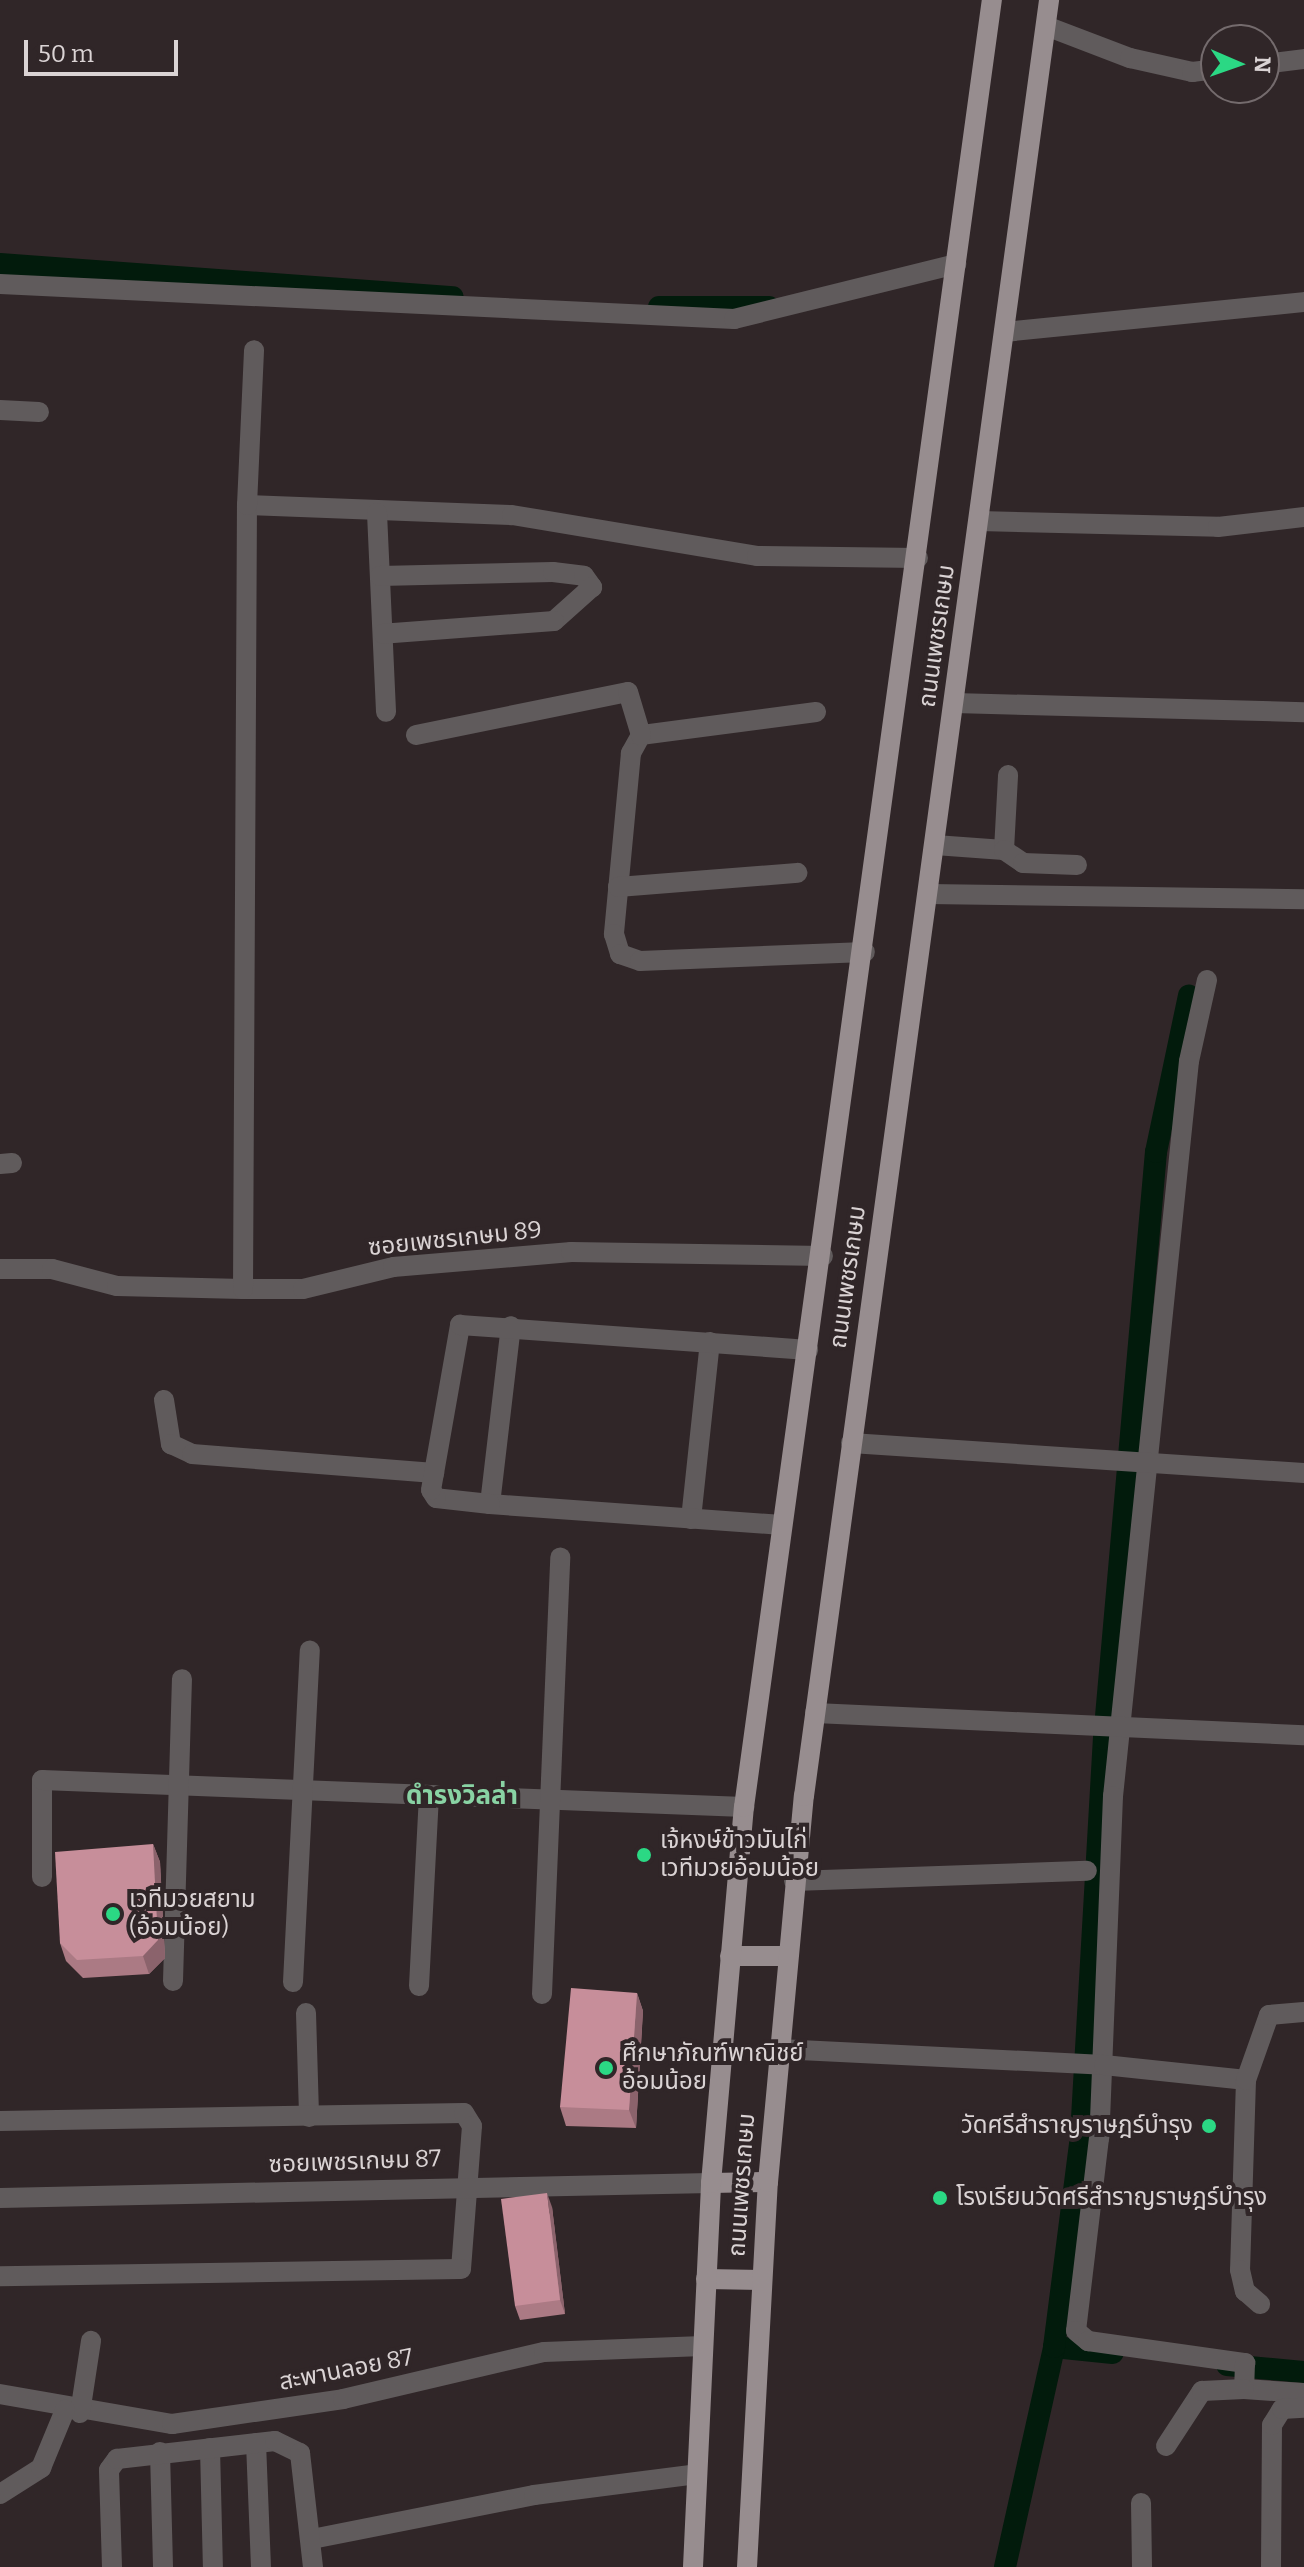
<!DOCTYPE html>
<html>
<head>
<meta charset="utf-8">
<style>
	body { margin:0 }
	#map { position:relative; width:1304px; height:2567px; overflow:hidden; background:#302628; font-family:Bitter,"Noto Sans Thai",serif }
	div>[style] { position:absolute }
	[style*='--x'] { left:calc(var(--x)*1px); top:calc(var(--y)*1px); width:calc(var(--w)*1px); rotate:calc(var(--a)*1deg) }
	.canal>* { height:22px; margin:-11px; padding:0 11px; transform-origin:11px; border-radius:11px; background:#021b0c }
	.minor>* { height:20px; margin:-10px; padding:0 10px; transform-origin:10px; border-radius:10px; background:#605b5c }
	.major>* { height:20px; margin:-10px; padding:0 10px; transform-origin:10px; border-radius:10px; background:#978d8f }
	.wall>* { inset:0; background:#ab7a84 }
	.shaded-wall>* { inset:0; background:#8b636c }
	.building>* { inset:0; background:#c78e9a }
	.dots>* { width:22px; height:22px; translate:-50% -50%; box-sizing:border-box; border:4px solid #302628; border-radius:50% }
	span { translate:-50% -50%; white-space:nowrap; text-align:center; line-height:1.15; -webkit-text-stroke:8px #302628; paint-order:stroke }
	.street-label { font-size:24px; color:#dad3d4 }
	.poi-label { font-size:24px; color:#dad3d4 }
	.left { translate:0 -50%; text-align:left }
	.right { translate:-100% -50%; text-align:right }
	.neighbourhood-label { font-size:26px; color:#89d3a4; font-weight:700 }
	.north { position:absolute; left:1200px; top:24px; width:80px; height:80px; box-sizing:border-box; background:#302628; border:2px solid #746b6d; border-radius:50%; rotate:92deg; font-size:22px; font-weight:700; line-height:32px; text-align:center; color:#dad3d4 }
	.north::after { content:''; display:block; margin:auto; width:28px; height:36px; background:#2bd884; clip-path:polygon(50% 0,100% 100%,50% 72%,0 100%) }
	.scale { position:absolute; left:24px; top:40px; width:154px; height:36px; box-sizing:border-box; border:4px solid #dad3d4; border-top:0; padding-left:10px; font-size:24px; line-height:28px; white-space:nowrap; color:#dad3d4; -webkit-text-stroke:6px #302628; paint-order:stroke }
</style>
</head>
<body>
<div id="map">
	<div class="canal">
		<div style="--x:0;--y:264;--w:454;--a:4.2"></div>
		<div style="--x:659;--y:307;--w:110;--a:0"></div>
		<div style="--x:1054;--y:2347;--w:59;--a:5.8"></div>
		<div style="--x:1227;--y:2365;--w:77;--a:5.2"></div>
		<div style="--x:1005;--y:2567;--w:225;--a:-77.4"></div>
		<div style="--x:1054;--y:2347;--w:213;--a:-82.7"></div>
		<div style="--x:1081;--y:2136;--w:398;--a:-86.7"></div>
		<div style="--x:1104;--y:1739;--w:589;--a:-84.94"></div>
		<div style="--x:1156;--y:1152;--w:160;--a:-78.1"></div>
	</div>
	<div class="minor">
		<div style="--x:1046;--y:26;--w:90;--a:20.9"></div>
		<div style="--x:1130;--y:58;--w:64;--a:12.7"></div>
		<div style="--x:1192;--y:72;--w:24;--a:-7"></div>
		<div style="--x:1264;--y:64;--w:40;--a:-7.1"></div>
		<div style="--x:0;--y:284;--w:735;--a:2.73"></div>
		<div style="--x:734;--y:319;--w:229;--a:-13.9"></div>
		<div style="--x:1004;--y:332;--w:301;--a:-5.7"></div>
		<div style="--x:0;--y:410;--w:39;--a:3"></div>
		<div style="--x:247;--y:505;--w:265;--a:2.2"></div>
		<div style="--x:512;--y:515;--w:248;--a:9.5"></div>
		<div style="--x:757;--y:556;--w:161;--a:0.7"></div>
		<div style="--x:377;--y:513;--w:199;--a:87.4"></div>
		<div style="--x:979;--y:521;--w:239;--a:1.4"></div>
		<div style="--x:1218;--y:527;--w:87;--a:-6.6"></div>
		<div style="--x:380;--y:576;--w:173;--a:-1.3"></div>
		<div style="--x:553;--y:572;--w:31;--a:7"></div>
		<div style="--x:584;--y:576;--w:14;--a:54"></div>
		<div style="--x:592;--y:587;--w:51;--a:138.2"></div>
		<div style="--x:554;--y:621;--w:171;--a:175.7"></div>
		<div style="--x:954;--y:703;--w:350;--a:1.5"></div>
		<div style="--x:816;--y:712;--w:177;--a:172.5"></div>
		<div style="--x:641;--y:735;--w:21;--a:119"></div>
		<div style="--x:631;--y:753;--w:182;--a:95.4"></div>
		<div style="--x:614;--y:934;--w:21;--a:73"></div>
		<div style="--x:620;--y:954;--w:21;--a:19"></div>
		<div style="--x:640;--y:961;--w:225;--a:-2.3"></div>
		<div style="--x:416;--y:735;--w:216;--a:-11.5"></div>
		<div style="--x:628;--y:692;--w:45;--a:73.2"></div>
		<div style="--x:935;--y:845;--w:69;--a:4.1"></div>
		<div style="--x:1004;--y:850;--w:75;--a:-86.9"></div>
		<div style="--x:1004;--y:850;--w:23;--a:34"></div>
		<div style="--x:1023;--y:863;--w:54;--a:2.1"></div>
		<div style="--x:618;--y:887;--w:180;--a:-4.5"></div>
		<div style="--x:928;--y:894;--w:376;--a:0.8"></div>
		<div style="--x:1207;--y:980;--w:83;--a:102.5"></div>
		<div style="--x:1189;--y:1061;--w:739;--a:95.9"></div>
		<div style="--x:1113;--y:1796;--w:342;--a:92.3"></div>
		<div style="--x:1099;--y:2138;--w:194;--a:96.8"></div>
		<div style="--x:1076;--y:2331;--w:16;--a:40"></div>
		<div style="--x:1088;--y:2341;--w:159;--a:8"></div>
		<div style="--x:1245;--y:2363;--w:26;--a:92"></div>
		<div style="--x:1244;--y:2389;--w:60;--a:3.8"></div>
		<div style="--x:0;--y:1164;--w:12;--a:-5"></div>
		<div style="--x:0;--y:1269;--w:52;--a:0"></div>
		<div style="--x:52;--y:1269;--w:67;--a:14.7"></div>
		<div style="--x:117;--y:1286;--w:126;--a:1.4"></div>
		<div style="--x:243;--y:1289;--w:60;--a:0"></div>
		<div style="--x:303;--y:1289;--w:93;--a:-13.7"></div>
		<div style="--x:393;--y:1267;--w:179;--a:-4.8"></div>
		<div style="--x:571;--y:1252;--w:252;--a:0.9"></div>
		<div style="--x:243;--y:1289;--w:784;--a:-89.71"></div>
		<div style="--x:247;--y:505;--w:155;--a:-87.4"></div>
		<div style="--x:164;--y:1400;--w:45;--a:81"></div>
		<div style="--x:171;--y:1444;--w:23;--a:25"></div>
		<div style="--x:192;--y:1454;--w:243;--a:4.5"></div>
		<div style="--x:851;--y:1443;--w:454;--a:3.8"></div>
		<div style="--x:490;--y:1504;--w:179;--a:-83.3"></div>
		<div style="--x:691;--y:1519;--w:178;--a:-83.9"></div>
		<div style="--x:782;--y:1525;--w:293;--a:-175.9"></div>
		<div style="--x:490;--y:1504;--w:54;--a:-173.7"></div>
		<div style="--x:436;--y:1498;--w:9;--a:-122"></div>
		<div style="--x:431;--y:1490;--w:168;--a:-80"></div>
		<div style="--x:460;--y:1325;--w:349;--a:4.1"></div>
		<div style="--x:815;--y:1713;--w:489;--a:2.6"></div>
		<div style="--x:42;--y:1877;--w:97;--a:-90"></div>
		<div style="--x:42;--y:1780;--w:703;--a:2.2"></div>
		<div style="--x:794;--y:1881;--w:293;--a:-2"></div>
		<div style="--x:173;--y:1981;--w:302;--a:-88.3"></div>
		<div style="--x:293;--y:1982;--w:332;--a:-87.1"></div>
		<div style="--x:419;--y:1986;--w:191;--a:-87"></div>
		<div style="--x:542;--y:1994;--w:437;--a:-87.6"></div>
		<div style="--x:306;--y:2013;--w:104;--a:88.3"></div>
		<div style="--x:779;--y:2049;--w:325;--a:2.8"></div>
		<div style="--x:1104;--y:2065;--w:143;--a:6"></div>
		<div style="--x:1246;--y:2080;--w:190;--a:91.8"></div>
		<div style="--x:1240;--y:2270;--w:22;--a:77"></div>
		<div style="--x:1245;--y:2291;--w:20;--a:41"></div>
		<div style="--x:1246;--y:2080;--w:69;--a:-70.5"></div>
		<div style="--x:1269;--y:2015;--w:35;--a:-5"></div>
		<div style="--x:0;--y:2121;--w:464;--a:-1"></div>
		<div style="--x:464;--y:2113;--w:15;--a:58"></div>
		<div style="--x:472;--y:2126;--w:143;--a:94.4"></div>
		<div style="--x:461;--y:2269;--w:461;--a:179.1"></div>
		<div style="--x:0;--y:2198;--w:711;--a:-1.21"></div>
		<div style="--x:0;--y:2394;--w:175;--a:9.9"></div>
		<div style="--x:172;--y:2424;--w:173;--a:-8.3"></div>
		<div style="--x:343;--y:2399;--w:206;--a:-13.2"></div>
		<div style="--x:544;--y:2352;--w:159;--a:-2.2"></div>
		<div style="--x:80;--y:2413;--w:73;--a:-81.3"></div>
		<div style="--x:256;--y:2443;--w:124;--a:87.7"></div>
		<div style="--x:1166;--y:2446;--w:66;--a:-56.8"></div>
		<div style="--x:1202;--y:2391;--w:42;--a:-2.7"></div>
		<div style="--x:210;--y:2448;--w:119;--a:88.6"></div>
		<div style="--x:160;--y:2452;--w:115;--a:88.5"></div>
		<div style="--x:0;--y:2494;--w:49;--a:-32.4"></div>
		<div style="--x:41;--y:2468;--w:63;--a:-67.5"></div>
		<div style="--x:1141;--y:2503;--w:64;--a:89.1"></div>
		<div style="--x:312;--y:2539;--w:226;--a:-11.2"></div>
		<div style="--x:534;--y:2495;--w:164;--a:-7.3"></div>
		<div style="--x:112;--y:2567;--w:97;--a:-91.8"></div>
		<div style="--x:109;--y:2470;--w:14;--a:-54"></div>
		<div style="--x:117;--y:2459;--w:159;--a:-6.5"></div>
		<div style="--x:275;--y:2441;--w:28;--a:26"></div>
		<div style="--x:300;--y:2453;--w:115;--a:83.5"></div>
		<div style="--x:1271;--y:2567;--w:142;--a:-89.6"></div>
		<div style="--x:1272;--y:2425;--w:19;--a:-58"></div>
		<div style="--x:1282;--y:2409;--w:22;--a:-3"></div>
	</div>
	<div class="major">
		<div style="--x:730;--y:1956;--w:57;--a:0"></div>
		<div style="--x:711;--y:2183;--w:57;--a:-1"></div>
		<div style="--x:706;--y:2279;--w:55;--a:1"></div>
		<div style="--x:693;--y:2567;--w:384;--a:-87.3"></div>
		<div style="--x:711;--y:2183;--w:377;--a:-85"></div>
		<div style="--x:744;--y:1807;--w:1824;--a:-82.19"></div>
		<div style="--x:747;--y:2567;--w:386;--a:-86.9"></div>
		<div style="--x:768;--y:2182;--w:388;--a:-84.7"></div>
		<div style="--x:804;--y:1796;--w:1813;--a:-82.23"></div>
	</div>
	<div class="wall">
		<div style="clip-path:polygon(153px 1844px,160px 1862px,165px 1958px,149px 1974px,83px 1978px,66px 1961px,60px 1943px)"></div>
		<div style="clip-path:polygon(637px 1993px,643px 2011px,636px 2128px,566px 2126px,560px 2107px)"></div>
		<div style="clip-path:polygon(552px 2207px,565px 2314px,520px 2320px,515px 2306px)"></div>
	</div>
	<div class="shaded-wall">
		<div style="clip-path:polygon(153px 1844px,160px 1862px,165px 1958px,149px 1974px,143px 1956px)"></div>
		<div style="clip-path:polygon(637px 1993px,643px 2011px,636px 2128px,629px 2110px)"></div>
		<div style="clip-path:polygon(547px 2193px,552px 2207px,565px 2314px,560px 2300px)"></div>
	</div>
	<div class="building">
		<div style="clip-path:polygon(153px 1844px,158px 1940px,143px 1956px,77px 1960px,60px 1943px,55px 1852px)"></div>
		<div style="clip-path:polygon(571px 1988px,637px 1993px,629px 2110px,560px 2107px)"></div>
		<div style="clip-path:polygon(547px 2193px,560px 2300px,515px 2306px,501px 2199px)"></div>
	</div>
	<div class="dots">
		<div style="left:644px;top:1855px;background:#2bd884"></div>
		<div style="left:113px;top:1914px;background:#2bd884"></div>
		<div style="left:606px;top:2068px;background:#2bd884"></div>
		<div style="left:1209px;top:2126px;background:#2bd884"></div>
		<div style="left:940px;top:2198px;background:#2bd884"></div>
	</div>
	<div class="street-label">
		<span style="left:937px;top:636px;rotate:-82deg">ถนนเพชรเกษม</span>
		<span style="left:455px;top:1239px;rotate:-6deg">ซอยเพชรเกษม 89</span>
		<span style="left:848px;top:1277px;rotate:-82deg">ถนนเพชรเกษม</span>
		<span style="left:355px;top:2162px;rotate:-2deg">ซอยเพชรเกษม 87</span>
		<span style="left:742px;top:2185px;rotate:-86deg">ถนนเพชรเกษม</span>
		<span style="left:346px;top:2370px;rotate:-11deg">สะพานลอย 87</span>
	</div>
	<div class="poi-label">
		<span class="left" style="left:660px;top:1855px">เจ้หงษ์ข้าวมันไก่<br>เวทีมวยอ้อมน้อย</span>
		<span class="left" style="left:129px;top:1914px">เวทีมวยสยาม<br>(อ้อมน้อย)</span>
		<span class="left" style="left:622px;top:2068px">ศึกษาภัณฑ์พาณิชย์<br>อ้อมน้อย</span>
		<span class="right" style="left:1193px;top:2126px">วัดศรีสําราญราษฎร์บํารุง</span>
		<span class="left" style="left:956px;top:2198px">โรงเรียนวัดศรีสําราญราษฎร์บํารุง</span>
	</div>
	<div class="neighbourhood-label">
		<span style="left:462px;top:1796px">ดำรงวิลล่า</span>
	</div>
	<div class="north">N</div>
	<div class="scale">50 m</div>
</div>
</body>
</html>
